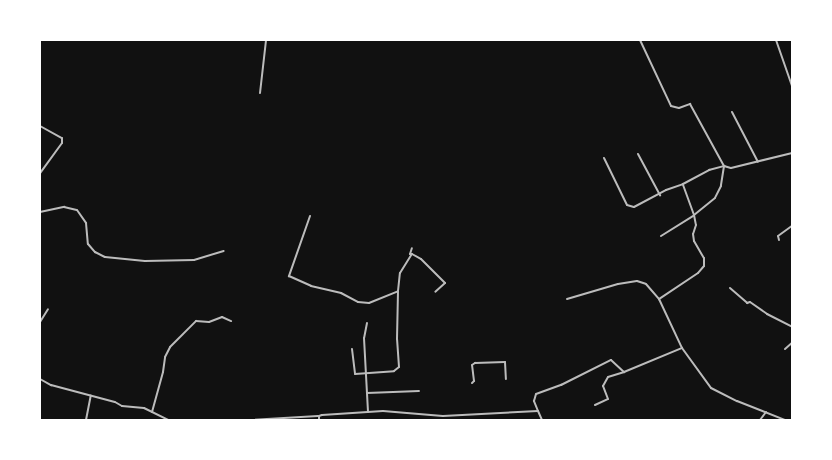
<!DOCTYPE html>
<html>
<head>
<meta charset="utf-8">
<style>
	body { margin:0 }
	#map { position:relative; width:832px; height:460px; overflow:hidden; background:#111; font-family:Poppins,sans-serif }
	div>[style] { position:absolute }
	[style*='--x'] { left:calc(var(--x)*1px); top:calc(var(--y)*1px); width:calc(var(--w)*1px); rotate:calc(var(--a)*1deg) }
	.minor>* { height:2px; margin:-1px; padding:0 1px; transform-origin:1px; border-radius:1px; background:#bcbcbc }
	span { translate:-50% -50%; white-space:nowrap; text-align:center; line-height:1.15; -webkit-text-stroke:4px #fff; paint-order:stroke }
	.frame { position:absolute; inset:0; border:41px solid #fff; pointer-events:none }
</style>
</head>
<body>
<div id="map">
	<div class="minor">
		<div style="--x:640;--y:40;--w:73;--a:64.8"></div>
		<div style="--x:671;--y:106;--w:8;--a:14"></div>
		<div style="--x:679;--y:108;--w:12;--a:-20"></div>
		<div style="--x:690;--y:104;--w:71;--a:61.3"></div>
		<div style="--x:724;--y:166;--w:7;--a:16"></div>
		<div style="--x:731;--y:168;--w:63;--a:-13.8"></div>
		<div style="--x:776;--y:40;--w:49;--a:70.8"></div>
		<div style="--x:260;--y:93;--w:53;--a:-83.5"></div>
		<div style="--x:732;--y:112;--w:56;--a:62.5"></div>
		<div style="--x:40;--y:126;--w:25;--a:29"></div>
		<div style="--x:62;--y:138;--w:5;--a:90"></div>
		<div style="--x:62;--y:143;--w:37;--a:126"></div>
		<div style="--x:638;--y:154;--w:47;--a:61.8"></div>
		<div style="--x:604;--y:158;--w:52;--a:63.9"></div>
		<div style="--x:627;--y:205;--w:7;--a:16"></div>
		<div style="--x:634;--y:207;--w:36;--a:-28"></div>
		<div style="--x:666;--y:190;--w:18;--a:-19"></div>
		<div style="--x:40;--y:212;--w:25;--a:-12"></div>
		<div style="--x:64;--y:207;--w:13;--a:13"></div>
		<div style="--x:77;--y:210;--w:16;--a:55"></div>
		<div style="--x:86;--y:223;--w:21;--a:85"></div>
		<div style="--x:88;--y:244;--w:11;--a:49"></div>
		<div style="--x:95;--y:252;--w:11;--a:27"></div>
		<div style="--x:105;--y:257;--w:40;--a:5.7"></div>
		<div style="--x:145;--y:261;--w:49;--a:-1.2"></div>
		<div style="--x:194;--y:260;--w:31;--a:-17"></div>
		<div style="--x:310;--y:216;--w:64;--a:109.3"></div>
		<div style="--x:289;--y:276;--w:24;--a:24"></div>
		<div style="--x:311;--y:286;--w:31;--a:13"></div>
		<div style="--x:341;--y:293;--w:19;--a:28"></div>
		<div style="--x:358;--y:302;--w:11;--a:5"></div>
		<div style="--x:369;--y:303;--w:31;--a:-22"></div>
		<div style="--x:661;--y:236;--w:39;--a:-32"></div>
		<div style="--x:694;--y:215;--w:33;--a:-110"></div>
		<div style="--x:683;--y:184;--w:30;--a:-28"></div>
		<div style="--x:709;--y:170;--w:16;--a:-15"></div>
		<div style="--x:724;--y:166;--w:20;--a:99"></div>
		<div style="--x:721;--y:186;--w:13;--a:117"></div>
		<div style="--x:715;--y:198;--w:27;--a:141"></div>
		<div style="--x:694;--y:215;--w:10;--a:79"></div>
		<div style="--x:696;--y:225;--w:9;--a:108"></div>
		<div style="--x:693;--y:234;--w:7;--a:82"></div>
		<div style="--x:694;--y:241;--w:20;--a:60"></div>
		<div style="--x:704;--y:258;--w:8;--a:90"></div>
		<div style="--x:704;--y:266;--w:9;--a:131"></div>
		<div style="--x:698;--y:273;--w:47;--a:146.3"></div>
		<div style="--x:659;--y:299;--w:54;--a:64.9"></div>
		<div style="--x:682;--y:348;--w:49;--a:54.1"></div>
		<div style="--x:711;--y:388;--w:29;--a:27"></div>
		<div style="--x:737;--y:401;--w:52;--a:21.6"></div>
		<div style="--x:779;--y:240;--w:4;--a:-104"></div>
		<div style="--x:778;--y:236;--w:17;--a:-36"></div>
		<div style="--x:412;--y:254;--w:10;--a:29"></div>
		<div style="--x:421;--y:259;--w:34;--a:45"></div>
		<div style="--x:445;--y:283;--w:13;--a:138"></div>
		<div style="--x:730;--y:288;--w:23;--a:41"></div>
		<div style="--x:747;--y:303;--w:3;--a:-18"></div>
		<div style="--x:750;--y:302;--w:21;--a:35"></div>
		<div style="--x:767;--y:314;--w:28;--a:27"></div>
		<div style="--x:567;--y:299;--w:53;--a:-16.4"></div>
		<div style="--x:618;--y:284;--w:19;--a:-9"></div>
		<div style="--x:637;--y:281;--w:9;--a:18"></div>
		<div style="--x:646;--y:284;--w:20;--a:49"></div>
		<div style="--x:40;--y:322;--w:15;--a:-58"></div>
		<div style="--x:367;--y:323;--w:15;--a:101"></div>
		<div style="--x:364;--y:338;--w:74;--a:86.9"></div>
		<div style="--x:352;--y:349;--w:25;--a:83"></div>
		<div style="--x:355;--y:374;--w:39;--a:-4"></div>
		<div style="--x:394;--y:371;--w:6;--a:-39"></div>
		<div style="--x:399;--y:367;--w:28;--a:-94"></div>
		<div style="--x:397;--y:339;--w:48;--a:-88.8"></div>
		<div style="--x:398;--y:291;--w:18;--a:-84"></div>
		<div style="--x:400;--y:273;--w:22;--a:-58"></div>
		<div style="--x:412;--y:254;--w:2;--a:180"></div>
		<div style="--x:410;--y:254;--w:6;--a:-72"></div>
		<div style="--x:785;--y:349;--w:9;--a:-41"></div>
		<div style="--x:40;--y:379;--w:13;--a:29"></div>
		<div style="--x:51;--y:385;--w:66;--a:14.9"></div>
		<div style="--x:115;--y:402;--w:8;--a:30"></div>
		<div style="--x:122;--y:406;--w:22;--a:5"></div>
		<div style="--x:144;--y:408;--w:28;--a:26"></div>
		<div style="--x:472;--y:383;--w:3;--a:-45"></div>
		<div style="--x:474;--y:381;--w:16;--a:-97"></div>
		<div style="--x:472;--y:365;--w:4;--a:-34"></div>
		<div style="--x:475;--y:363;--w:30;--a:-2"></div>
		<div style="--x:505;--y:362;--w:17;--a:87"></div>
		<div style="--x:367;--y:393;--w:52;--a:-2.2"></div>
		<div style="--x:595;--y:405;--w:14;--a:-25"></div>
		<div style="--x:608;--y:399;--w:14;--a:-111"></div>
		<div style="--x:603;--y:386;--w:10;--a:-61"></div>
		<div style="--x:608;--y:377;--w:17;--a:-17"></div>
		<div style="--x:538;--y:411;--w:10;--a:66"></div>
		<div style="--x:152;--y:412;--w:41;--a:-74.6"></div>
		<div style="--x:163;--y:372;--w:15;--a:-82"></div>
		<div style="--x:165;--y:357;--w:11;--a:-63"></div>
		<div style="--x:170;--y:347;--w:37;--a:-45"></div>
		<div style="--x:196;--y:321;--w:13;--a:4"></div>
		<div style="--x:209;--y:322;--w:14;--a:-21"></div>
		<div style="--x:222;--y:317;--w:10;--a:24"></div>
		<div style="--x:86;--y:420;--w:25;--a:-79"></div>
		<div style="--x:251;--y:420;--w:67;--a:-3.4"></div>
		<div style="--x:319;--y:420;--w:4;--a:-90"></div>
		<div style="--x:319;--y:416;--w:3;--a:-18"></div>
		<div style="--x:322;--y:415;--w:61;--a:-3.8"></div>
		<div style="--x:383;--y:411;--w:60;--a:4.8"></div>
		<div style="--x:443;--y:416;--w:95;--a:-3"></div>
		<div style="--x:538;--y:411;--w:11;--a:-112"></div>
		<div style="--x:534;--y:401;--w:7;--a:-74"></div>
		<div style="--x:536;--y:394;--w:27;--a:-20"></div>
		<div style="--x:561;--y:385;--w:56;--a:-26.6"></div>
		<div style="--x:611;--y:360;--w:18;--a:43"></div>
		<div style="--x:624;--y:372;--w:63;--a:-22.5"></div>
		<div style="--x:760;--y:420;--w:10;--a:-53"></div>
	</div>
	<div class="frame"></div>
</div>
</body>
</html>
